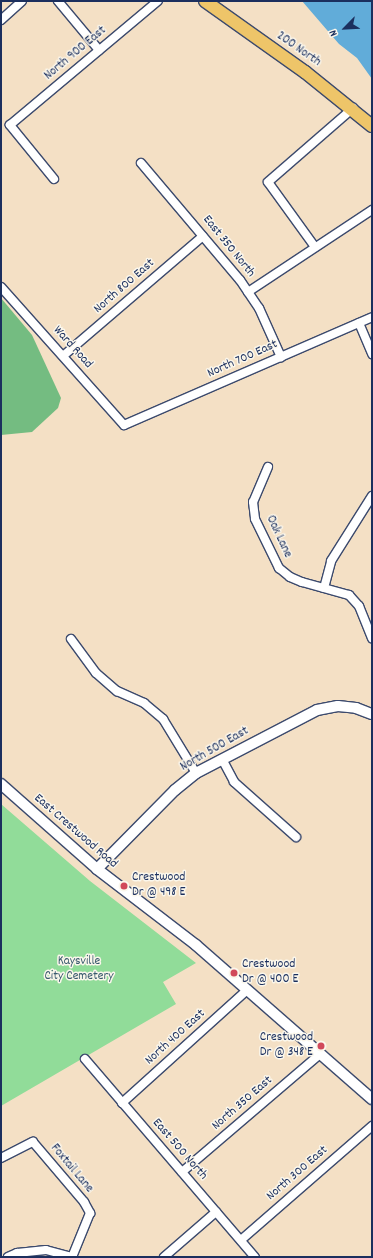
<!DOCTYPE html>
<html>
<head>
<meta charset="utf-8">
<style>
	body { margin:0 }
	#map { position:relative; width:373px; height:1258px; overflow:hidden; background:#f4e0c5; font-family:Dekko,sans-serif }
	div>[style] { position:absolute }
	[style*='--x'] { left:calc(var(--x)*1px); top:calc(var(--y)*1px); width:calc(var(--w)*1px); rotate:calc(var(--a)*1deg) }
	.green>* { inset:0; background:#91dc99 }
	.forest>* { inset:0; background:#74bc81 }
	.water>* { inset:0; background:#61acd9 }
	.roads { filter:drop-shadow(1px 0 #3c4a6d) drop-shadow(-1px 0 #3c4a6d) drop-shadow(0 1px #3c4a6d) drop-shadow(0 -1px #3c4a6d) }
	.minor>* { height:8px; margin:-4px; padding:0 4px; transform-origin:4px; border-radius:4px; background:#fff }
	.tertiary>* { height:10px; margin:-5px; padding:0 5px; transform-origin:5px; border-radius:5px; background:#fff }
	.primary>* { height:12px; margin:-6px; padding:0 6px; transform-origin:6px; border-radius:6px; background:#eec569 }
	.dots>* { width:11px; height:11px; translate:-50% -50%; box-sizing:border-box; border:2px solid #fbf7ec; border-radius:50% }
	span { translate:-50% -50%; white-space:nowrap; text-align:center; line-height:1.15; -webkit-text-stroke:3px #fbf7ec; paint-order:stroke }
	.street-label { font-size:13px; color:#1b2f5e }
	.poi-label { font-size:13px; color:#1b2f5e }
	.left { translate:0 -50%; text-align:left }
	.right { translate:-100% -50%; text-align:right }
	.park-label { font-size:13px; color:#385a6d }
	.frame { position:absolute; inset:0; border:2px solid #1b2f5e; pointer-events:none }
	.north { position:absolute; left:325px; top:8px; width:40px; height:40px; -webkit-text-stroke:3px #fbf7ec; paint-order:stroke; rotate:246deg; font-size:11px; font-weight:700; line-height:16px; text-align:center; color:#1b2f5e }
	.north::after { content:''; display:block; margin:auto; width:14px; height:18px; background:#1b2f5e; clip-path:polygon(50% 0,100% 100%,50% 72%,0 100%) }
</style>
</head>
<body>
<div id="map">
	<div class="green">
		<div style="clip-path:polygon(1px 804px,90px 881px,196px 963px,163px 982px,176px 1004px,1px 1106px)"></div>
	</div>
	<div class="forest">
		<div style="clip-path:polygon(1px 298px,32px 335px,61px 398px,58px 408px,32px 432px,1px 435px)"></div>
	</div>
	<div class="water">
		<div style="clip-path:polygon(302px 1px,372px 1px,372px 79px,357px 58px,339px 44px)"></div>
	</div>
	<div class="roads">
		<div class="minor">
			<div style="--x:58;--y:1;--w:64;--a:50.1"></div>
			<div style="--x:1;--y:20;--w:28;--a:-42"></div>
			<div style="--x:141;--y:163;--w:153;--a:49.8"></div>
			<div style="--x:240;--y:280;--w:34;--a:56"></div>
			<div style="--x:259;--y:308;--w:54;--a:65.8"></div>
			<div style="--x:54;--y:179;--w:70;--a:-129.2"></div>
			<div style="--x:10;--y:125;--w:193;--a:-40"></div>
			<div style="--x:315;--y:247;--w:80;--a:-125.9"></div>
			<div style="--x:268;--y:182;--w:113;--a:-41"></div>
			<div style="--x:1;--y:287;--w:185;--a:48.3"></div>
			<div style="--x:124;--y:425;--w:270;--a:-23.5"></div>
			<div style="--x:248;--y:292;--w:149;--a:-33.5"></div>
			<div style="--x:359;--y:323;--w:34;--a:67"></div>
			<div style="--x:63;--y:356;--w:184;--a:-40.6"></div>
			<div style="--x:268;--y:467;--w:38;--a:113"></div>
			<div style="--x:253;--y:502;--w:17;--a:83"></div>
			<div style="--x:255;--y:519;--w:55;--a:63.9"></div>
			<div style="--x:279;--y:568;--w:14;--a:39"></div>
			<div style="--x:290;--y:577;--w:13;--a:23"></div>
			<div style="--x:302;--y:582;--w:49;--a:15.5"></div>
			<div style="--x:349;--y:595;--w:15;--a:48"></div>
			<div style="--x:359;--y:606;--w:35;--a:68"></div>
			<div style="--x:324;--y:588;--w:28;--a:-75"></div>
			<div style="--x:331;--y:561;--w:77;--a:-57.8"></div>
			<div style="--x:71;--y:639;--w:42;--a:53.7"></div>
			<div style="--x:96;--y:673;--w:28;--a:41"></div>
			<div style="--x:117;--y:691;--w:30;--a:24"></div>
			<div style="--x:144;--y:703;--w:25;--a:40"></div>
			<div style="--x:163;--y:719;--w:63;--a:58.6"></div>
			<div style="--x:222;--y:759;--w:26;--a:62"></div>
			<div style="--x:234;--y:782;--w:83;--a:41.6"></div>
			<div style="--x:85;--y:1059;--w:261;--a:49.4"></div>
			<div style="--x:122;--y:1103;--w:169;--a:-42.1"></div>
			<div style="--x:1;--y:1158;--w:36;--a:-27"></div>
			<div style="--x:33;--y:1142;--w:79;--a:49.6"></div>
			<div style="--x:84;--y:1202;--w:13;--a:61"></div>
			<div style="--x:90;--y:1213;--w:48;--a:112.2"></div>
			<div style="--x:182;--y:1172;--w:182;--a:-40.5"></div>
			<div style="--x:241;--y:1240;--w:174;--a:-41"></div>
			<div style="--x:8;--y:1257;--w:10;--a:-24"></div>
			<div style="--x:17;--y:1253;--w:29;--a:-6"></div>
			<div style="--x:46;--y:1250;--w:28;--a:15"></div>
			<div style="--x:164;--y:1257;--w:69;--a:-40.9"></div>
		</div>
		<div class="tertiary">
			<div style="--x:1;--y:784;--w:128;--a:41.5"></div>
			<div style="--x:97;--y:869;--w:125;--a:37.5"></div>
			<div style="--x:196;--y:945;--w:234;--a:41.2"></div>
			<div style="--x:97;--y:869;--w:111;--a:-45.4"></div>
			<div style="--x:175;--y:790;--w:27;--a:-39"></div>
			<div style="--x:196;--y:773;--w:136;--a:-27.5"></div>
			<div style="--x:317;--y:710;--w:21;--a:-11"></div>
			<div style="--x:338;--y:706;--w:18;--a:6"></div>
			<div style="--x:356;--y:708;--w:17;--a:21"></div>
		</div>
		<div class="primary">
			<div style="--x:205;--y:1;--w:123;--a:35.4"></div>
			<div style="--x:305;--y:72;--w:86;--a:38.9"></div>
		</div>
	</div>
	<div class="dots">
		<div style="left:124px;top:886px;background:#d1495b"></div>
		<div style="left:234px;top:973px;background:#d1495b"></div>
		<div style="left:321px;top:1046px;background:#d1495b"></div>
	</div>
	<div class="street-label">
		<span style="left:298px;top:50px;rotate:35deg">200 North</span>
		<span style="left:76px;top:54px;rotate:-40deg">North 900 East</span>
		<span style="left:228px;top:247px;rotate:51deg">East 350 North</span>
		<span style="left:125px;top:287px;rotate:-41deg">North 800 East</span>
		<span style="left:72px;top:348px;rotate:48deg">Ward Road</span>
		<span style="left:243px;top:360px;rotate:-24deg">North 700 East</span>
		<span style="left:278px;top:537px;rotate:65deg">Oak Lane</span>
		<span style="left:215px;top:750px;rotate:-30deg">North 500 East</span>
		<span style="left:75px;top:832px;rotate:41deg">East Crestwood Road</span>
		<span style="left:176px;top:1038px;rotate:-42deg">North 400 East</span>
		<span style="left:243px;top:1104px;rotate:-41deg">North 350 East</span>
		<span style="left:179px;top:1150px;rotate:49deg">East 500 North</span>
		<span style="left:71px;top:1169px;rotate:50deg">Foxtail Lane</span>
		<span style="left:298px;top:1174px;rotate:-41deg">North 300 East</span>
	</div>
	<div class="poi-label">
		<span class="left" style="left:132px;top:886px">Crestwood<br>Dr @ 498 E</span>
		<span class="left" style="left:242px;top:973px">Crestwood<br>Dr @ 400 E</span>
		<span class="right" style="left:313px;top:1046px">Crestwood<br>Dr @ 348 E</span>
	</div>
	<div class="park-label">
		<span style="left:79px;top:970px">Kaysville<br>City Cemetery</span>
	</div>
	<div class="frame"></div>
	<div class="north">N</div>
</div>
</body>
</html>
